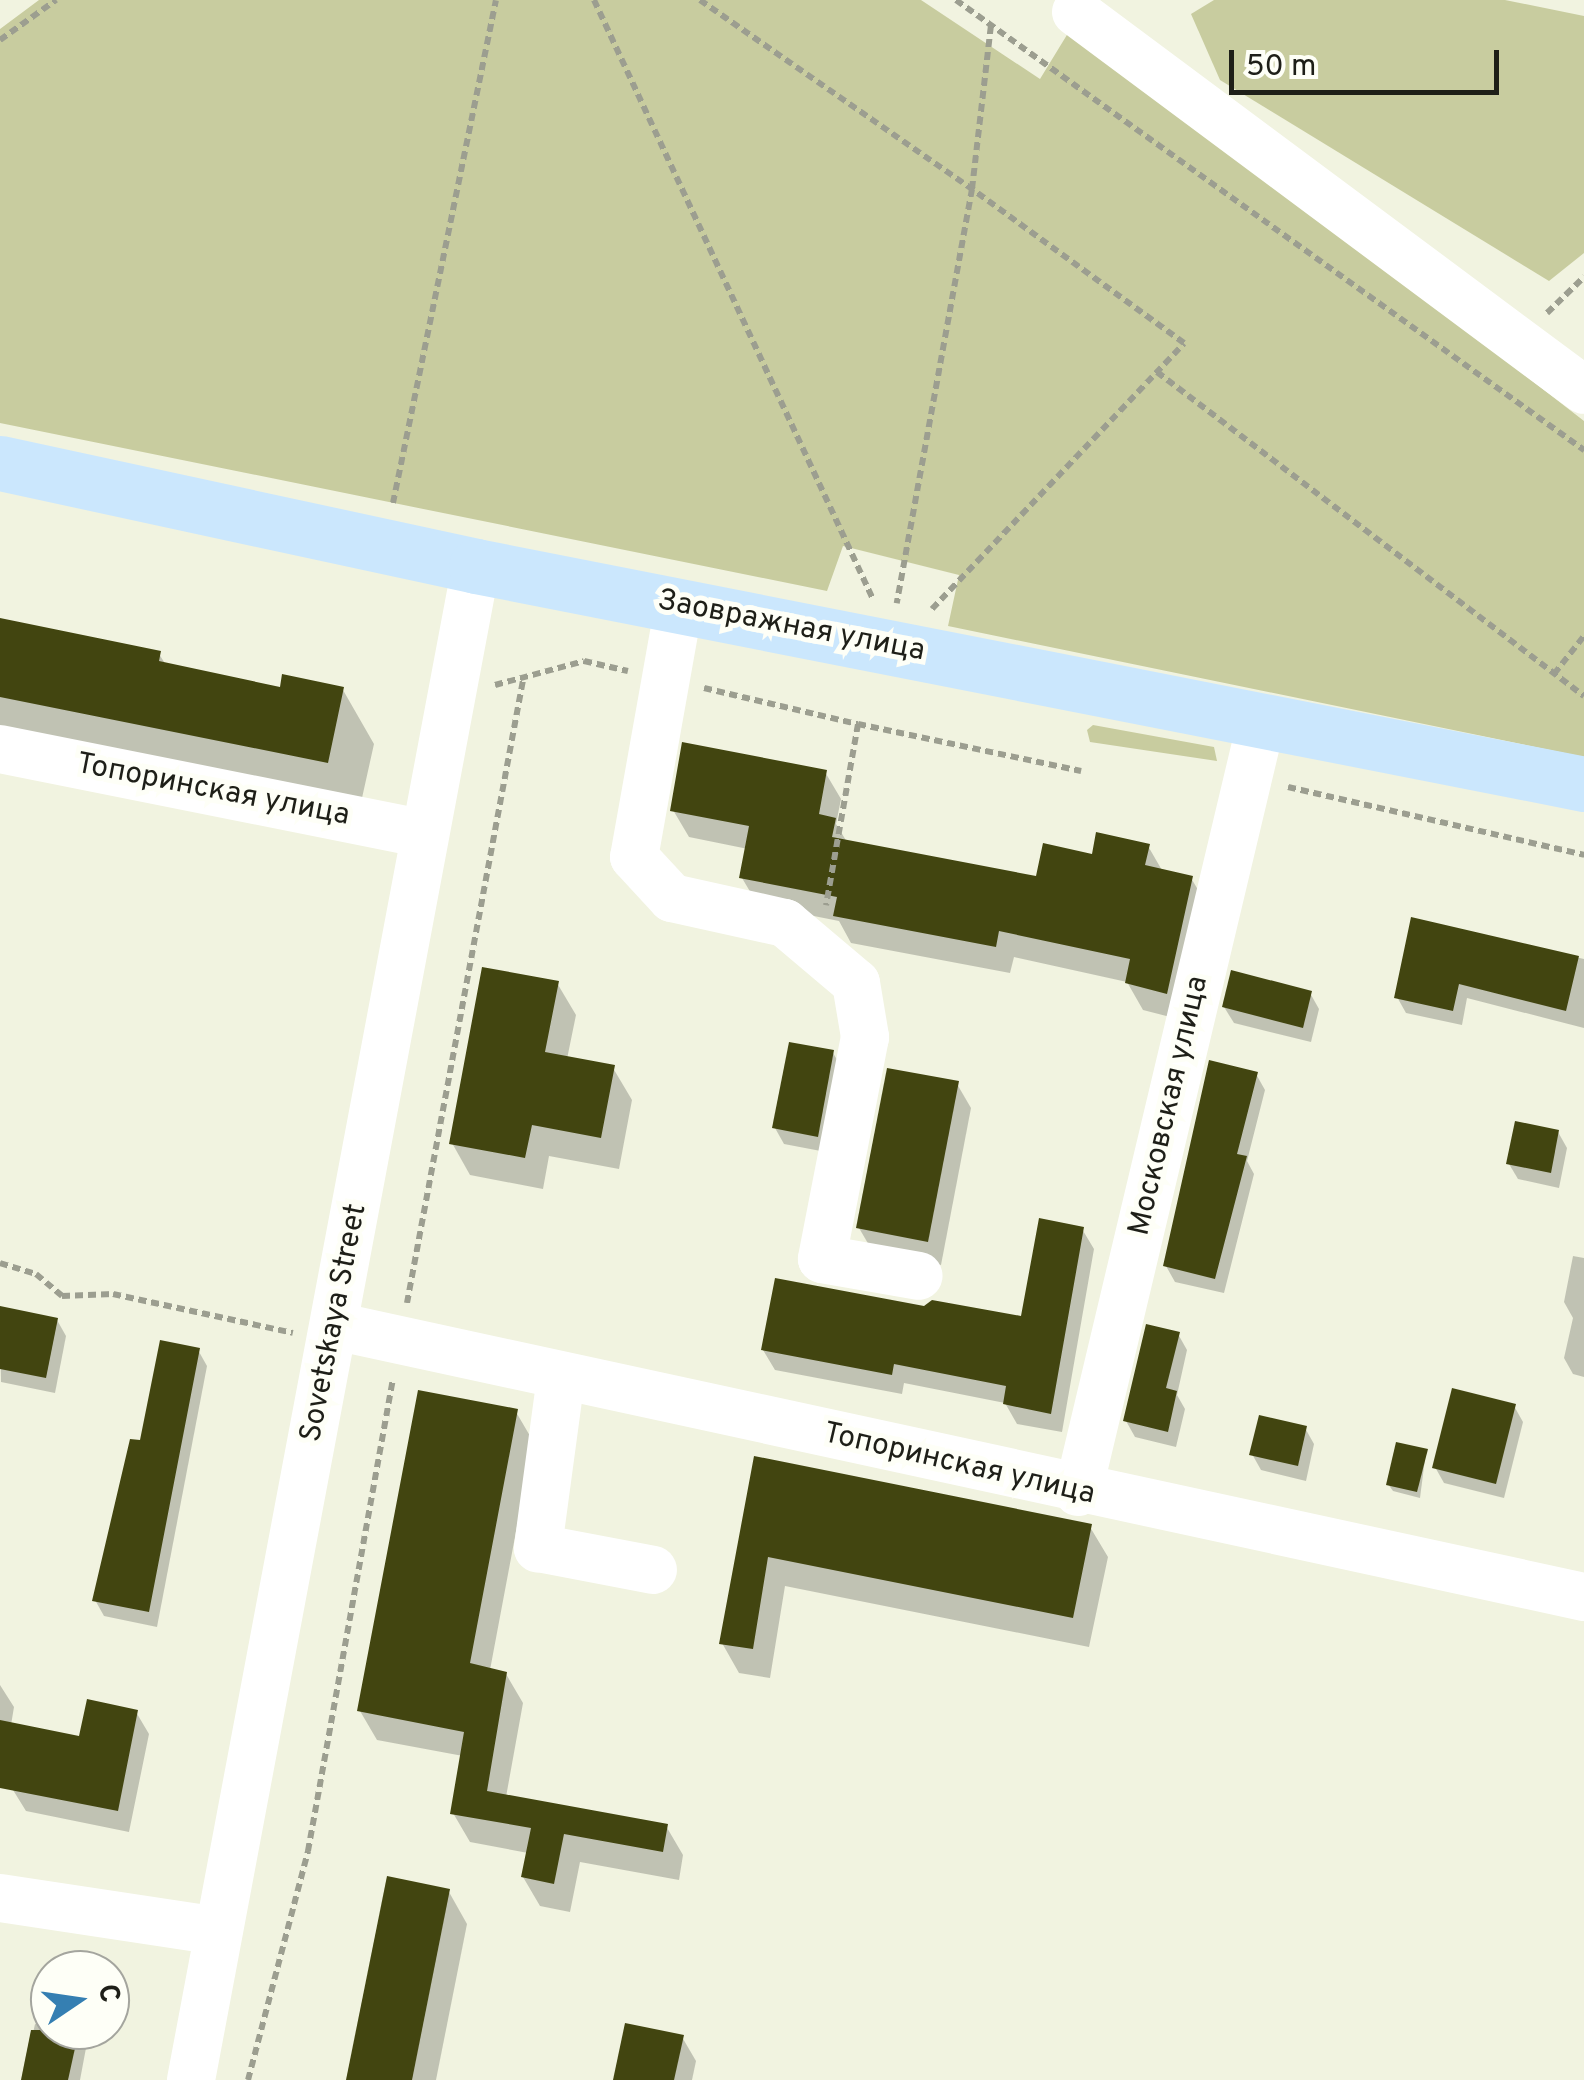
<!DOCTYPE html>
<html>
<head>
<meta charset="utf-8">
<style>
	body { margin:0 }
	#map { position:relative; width:1584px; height:2080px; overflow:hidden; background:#f1f3e0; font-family:Overpass,sans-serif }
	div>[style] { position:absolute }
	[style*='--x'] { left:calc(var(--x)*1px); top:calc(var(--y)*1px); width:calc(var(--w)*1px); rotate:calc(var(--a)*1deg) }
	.green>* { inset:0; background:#c8cc9f }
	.shadow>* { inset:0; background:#0003 }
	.building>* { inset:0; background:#424510 }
	.path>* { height:6px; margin-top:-3px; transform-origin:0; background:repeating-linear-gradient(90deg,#9c9e90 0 8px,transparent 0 13px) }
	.minor>* { height:48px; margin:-24px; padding:0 24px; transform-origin:24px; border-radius:24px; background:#fff }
	.major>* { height:55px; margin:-27.5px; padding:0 27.5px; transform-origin:27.5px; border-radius:27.5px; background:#cbe7fd }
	span { translate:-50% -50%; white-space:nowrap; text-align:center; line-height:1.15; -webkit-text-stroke:10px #fefff7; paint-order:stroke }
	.street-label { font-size:30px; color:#1e1f18 }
	.north { position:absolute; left:30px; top:1950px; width:100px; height:100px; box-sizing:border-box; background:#fefff7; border:2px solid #a4a59e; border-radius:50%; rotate:77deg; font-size:28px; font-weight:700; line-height:40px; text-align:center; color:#1e1f18 }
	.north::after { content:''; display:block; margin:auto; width:35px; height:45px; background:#357fb2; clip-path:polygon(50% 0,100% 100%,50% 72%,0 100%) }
	.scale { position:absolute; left:1229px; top:50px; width:270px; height:45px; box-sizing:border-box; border:5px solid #1e1f18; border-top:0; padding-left:12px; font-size:30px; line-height:35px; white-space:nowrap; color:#1e1f18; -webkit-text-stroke:8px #fefff7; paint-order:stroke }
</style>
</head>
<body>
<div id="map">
	<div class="green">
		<div style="clip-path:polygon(39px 0,921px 0,1040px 79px,1073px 25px,1584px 421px,1584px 757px,948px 626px,959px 575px,843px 546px,827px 591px,0 423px,0 29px)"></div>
		<div style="clip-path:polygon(1214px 0,1505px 0,1584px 16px,1584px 253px,1549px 281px,1220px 80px,1191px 14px)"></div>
		<div style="clip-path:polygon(1093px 725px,1214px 747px,1217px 761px,1090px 742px,1087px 730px)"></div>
	</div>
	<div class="shadow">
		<div style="clip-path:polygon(0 621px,159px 654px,166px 665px,281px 690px,343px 690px,374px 744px,358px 816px,0 743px)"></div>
		<div style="clip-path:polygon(825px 772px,841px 799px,836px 824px,847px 842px,1038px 878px,1148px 846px,1163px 872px,1191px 878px,1207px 905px,1182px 1020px,1143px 1010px,1127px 982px,1014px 957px,1010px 973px,851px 943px,839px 921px,758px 905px,742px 878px,748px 849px,689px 837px,673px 810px)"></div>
		<div style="clip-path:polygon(1413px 920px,1584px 959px,1584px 1028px,1467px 998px,1462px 1025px,1406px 1013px,1397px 997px)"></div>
		<div style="clip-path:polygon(557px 983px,576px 1015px,567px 1059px,613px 1068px,632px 1100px,619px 1169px,549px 1156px,543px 1189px,470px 1175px,452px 1143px)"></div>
		<div style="clip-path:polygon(1310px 993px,1319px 1009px,1311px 1042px,1234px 1023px,1224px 1007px)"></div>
		<div style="clip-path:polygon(833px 1053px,842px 1068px,826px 1152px,784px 1144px,775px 1128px)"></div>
		<div style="clip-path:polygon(1256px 1074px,1265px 1090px,1247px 1161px,1254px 1174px,1224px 1293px,1175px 1282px,1166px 1266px)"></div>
		<div style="clip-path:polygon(957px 1084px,971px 1108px,941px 1265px,873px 1252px,859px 1228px)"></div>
		<div style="clip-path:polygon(1558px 1132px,1567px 1148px,1559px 1188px,1518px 1179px,1509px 1164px)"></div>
		<div style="clip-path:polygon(1082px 1229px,1094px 1249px,1062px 1432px,1017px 1424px,1005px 1403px,904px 1383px,902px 1394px,775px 1370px,763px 1350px,925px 1309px,1023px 1319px)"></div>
		<div style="clip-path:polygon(1573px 1256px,1584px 1258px,1584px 1377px,1573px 1374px,1564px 1358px,1573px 1318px,1564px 1302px)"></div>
		<div style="clip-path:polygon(57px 1320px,66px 1336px,55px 1393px,1px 1382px,0 1323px)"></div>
		<div style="clip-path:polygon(1178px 1334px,1187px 1350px,1177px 1395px,1185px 1409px,1176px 1447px,1135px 1437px,1126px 1421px)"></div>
		<div style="clip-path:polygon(198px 1350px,207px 1366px,157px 1627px,104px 1616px,95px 1600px,141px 1443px)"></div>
		<div style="clip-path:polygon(1514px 1406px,1523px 1422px,1504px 1498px,1444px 1483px,1435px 1467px)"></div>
		<div style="clip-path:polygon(516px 1412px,533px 1441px,490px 1670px,506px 1674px,523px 1703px,506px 1797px,666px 1826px,683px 1855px,679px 1880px,580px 1862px,570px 1912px,540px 1906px,523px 1877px,528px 1853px,470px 1842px,453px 1813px,463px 1756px,377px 1740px,360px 1711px)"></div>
		<div style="clip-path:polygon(1305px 1428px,1314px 1444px,1306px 1481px,1261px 1470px,1252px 1454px)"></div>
		<div style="clip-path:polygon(1426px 1451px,1420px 1498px,1393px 1491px,1388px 1484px)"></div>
		<div style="clip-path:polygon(756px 1459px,1090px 1527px,1108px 1557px,1089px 1647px,785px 1586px,770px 1678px,739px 1673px,722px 1643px)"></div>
		<div style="clip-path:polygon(0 1685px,14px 1707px,11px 1725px,81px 1739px,136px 1712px,149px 1734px,129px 1832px,26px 1811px,0 1769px)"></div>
		<div style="clip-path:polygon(449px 1892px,467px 1924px,436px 2080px,349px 2080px)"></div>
		<div style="clip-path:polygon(35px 2024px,77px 2032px,86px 2048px,80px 2080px,23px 2080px)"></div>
		<div style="clip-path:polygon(682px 2037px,696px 2061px,692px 2080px,615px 2080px)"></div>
	</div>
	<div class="building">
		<div style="clip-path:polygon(0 618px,161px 651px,159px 661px,280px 687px,282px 674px,344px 687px,328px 763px,0 697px)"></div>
		<div style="clip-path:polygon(682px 742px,827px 770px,819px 814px,836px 818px,832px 837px,1036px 876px,1043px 843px,1092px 854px,1096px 832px,1150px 844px,1145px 865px,1193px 876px,1167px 994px,1125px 983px,1130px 959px,999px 931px,996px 947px,833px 916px,837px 897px,739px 878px,749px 826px,670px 811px)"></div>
		<div style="clip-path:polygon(1411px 917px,1579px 956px,1566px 1011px,1459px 984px,1453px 1011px,1394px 998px)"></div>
		<div style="clip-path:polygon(482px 967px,559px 981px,545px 1052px,615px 1065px,601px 1138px,532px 1125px,525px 1158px,449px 1144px)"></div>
		<div style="clip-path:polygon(1231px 970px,1312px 991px,1303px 1028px,1222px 1007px)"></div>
		<div style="clip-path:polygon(789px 1042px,834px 1050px,818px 1137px,772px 1128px)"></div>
		<div style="clip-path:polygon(1209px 1060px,1258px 1072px,1237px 1154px,1247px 1156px,1215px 1279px,1163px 1266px)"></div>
		<div style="clip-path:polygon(887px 1068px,959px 1081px,928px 1242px,856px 1228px)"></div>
		<div style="clip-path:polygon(1515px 1121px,1559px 1130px,1551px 1173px,1506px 1164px)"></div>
		<div style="clip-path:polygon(1039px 1218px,1084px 1227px,1051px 1414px,1003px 1404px,1006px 1386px,894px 1364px,892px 1375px,761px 1350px,775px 1278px,924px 1306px,932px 1300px,1021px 1316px)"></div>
		<div style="clip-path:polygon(0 1306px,58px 1318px,46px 1378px,0 1369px)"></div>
		<div style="clip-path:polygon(1146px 1324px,1180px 1332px,1166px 1388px,1177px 1391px,1168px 1432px,1123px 1421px)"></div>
		<div style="clip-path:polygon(160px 1340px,200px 1348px,149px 1612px,92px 1601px,130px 1439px,140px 1440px)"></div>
		<div style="clip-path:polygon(1452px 1388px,1516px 1404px,1496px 1484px,1432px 1468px)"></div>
		<div style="clip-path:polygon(418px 1390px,518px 1409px,470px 1663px,507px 1672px,487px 1791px,668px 1824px,663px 1852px,564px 1834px,554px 1884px,521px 1877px,531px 1828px,450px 1814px,464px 1732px,357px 1711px)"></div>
		<div style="clip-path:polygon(1259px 1415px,1307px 1426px,1298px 1466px,1249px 1455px)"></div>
		<div style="clip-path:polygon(1396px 1442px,1428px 1449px,1417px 1492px,1386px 1485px)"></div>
		<div style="clip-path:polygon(754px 1456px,1092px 1524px,1073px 1618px,768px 1557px,753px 1649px,719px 1644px)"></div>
		<div style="clip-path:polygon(87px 1699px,138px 1710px,118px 1811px,0 1788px,0 1720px,79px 1736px)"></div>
		<div style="clip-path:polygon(387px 1876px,450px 1889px,412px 2080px,346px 2080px)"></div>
		<div style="clip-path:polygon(625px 2023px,684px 2035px,674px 2080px,613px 2080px)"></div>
		<div style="clip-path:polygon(31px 2030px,79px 2030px,68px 2080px,21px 2080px)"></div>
	</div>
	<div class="path">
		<div style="--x:594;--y:0;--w:659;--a:65.03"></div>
		<div style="--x:700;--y:0;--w:331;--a:34.8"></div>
		<div style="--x:972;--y:189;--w:421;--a:100.3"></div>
		<div style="--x:956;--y:0;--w:773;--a:35.62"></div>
		<div style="--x:0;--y:40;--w:69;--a:-35.5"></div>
		<div style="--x:1547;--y:313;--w:52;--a:-44.2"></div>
		<div style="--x:1157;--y:372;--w:536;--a:37.19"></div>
		<div style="--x:393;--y:503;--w:513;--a:-78.43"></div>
		<div style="--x:932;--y:609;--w:366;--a:-46.5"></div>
		<div style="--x:1184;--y:343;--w:262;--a:-144"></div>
		<div style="--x:972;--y:189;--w:164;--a:-83.4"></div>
		<div style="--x:1554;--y:674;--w:48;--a:-51.7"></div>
		<div style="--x:495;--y:685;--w:92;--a:-15.1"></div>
		<div style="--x:584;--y:661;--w:45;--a:12.8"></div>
		<div style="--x:704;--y:688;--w:158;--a:13.2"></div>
		<div style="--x:858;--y:724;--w:184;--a:100"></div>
		<div style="--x:858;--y:724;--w:228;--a:11.9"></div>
		<div style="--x:1288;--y:787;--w:304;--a:12.9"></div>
		<div style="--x:0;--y:1263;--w:38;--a:17"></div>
		<div style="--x:36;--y:1274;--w:34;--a:40"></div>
		<div style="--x:62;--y:1296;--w:51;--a:-2.2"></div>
		<div style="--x:113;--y:1294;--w:184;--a:12.2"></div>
		<div style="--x:407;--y:1303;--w:634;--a:-79.45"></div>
		<div style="--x:248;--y:2080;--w:237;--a:-75.3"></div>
		<div style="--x:308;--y:1851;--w:480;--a:-79.8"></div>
	</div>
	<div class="minor">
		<div style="--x:1076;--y:12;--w:633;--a:36.65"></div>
		<div style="--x:679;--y:605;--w:256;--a:100.1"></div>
		<div style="--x:634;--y:857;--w:56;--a:47.2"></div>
		<div style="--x:672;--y:898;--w:116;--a:12.5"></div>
		<div style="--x:785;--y:923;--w:93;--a:40.2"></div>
		<div style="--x:856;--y:983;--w:55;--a:80.5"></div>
		<div style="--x:865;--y:1037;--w:226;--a:101"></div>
		<div style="--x:822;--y:1259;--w:98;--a:9.9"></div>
		<div style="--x:0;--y:749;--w:433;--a:11.3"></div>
		<div style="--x:335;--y:1326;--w:1278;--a:12.24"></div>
		<div style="--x:561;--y:1377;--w:173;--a:97.7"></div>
		<div style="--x:538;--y:1548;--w:117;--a:10.8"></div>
		<div style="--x:1078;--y:1492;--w:795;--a:-76.61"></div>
		<div style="--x:0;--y:1898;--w:221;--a:8.6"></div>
		<div style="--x:191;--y:2080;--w:1541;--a:-79.34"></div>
	</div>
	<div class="major">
		<div style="--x:0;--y:463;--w:487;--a:12.2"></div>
		<div style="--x:476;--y:566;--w:1129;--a:11.13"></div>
	</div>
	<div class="street-label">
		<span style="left:791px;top:627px;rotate:11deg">Заовражная улица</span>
		<span style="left:213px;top:791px;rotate:11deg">Топоринская улица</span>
		<span style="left:1170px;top:1106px;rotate:-77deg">Московская улица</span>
		<span style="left:335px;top:1323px;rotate:-79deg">Sovetskaya Street</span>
		<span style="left:959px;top:1465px;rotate:13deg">Топоринская улица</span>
	</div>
	<div class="north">С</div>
	<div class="scale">50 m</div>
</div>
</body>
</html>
